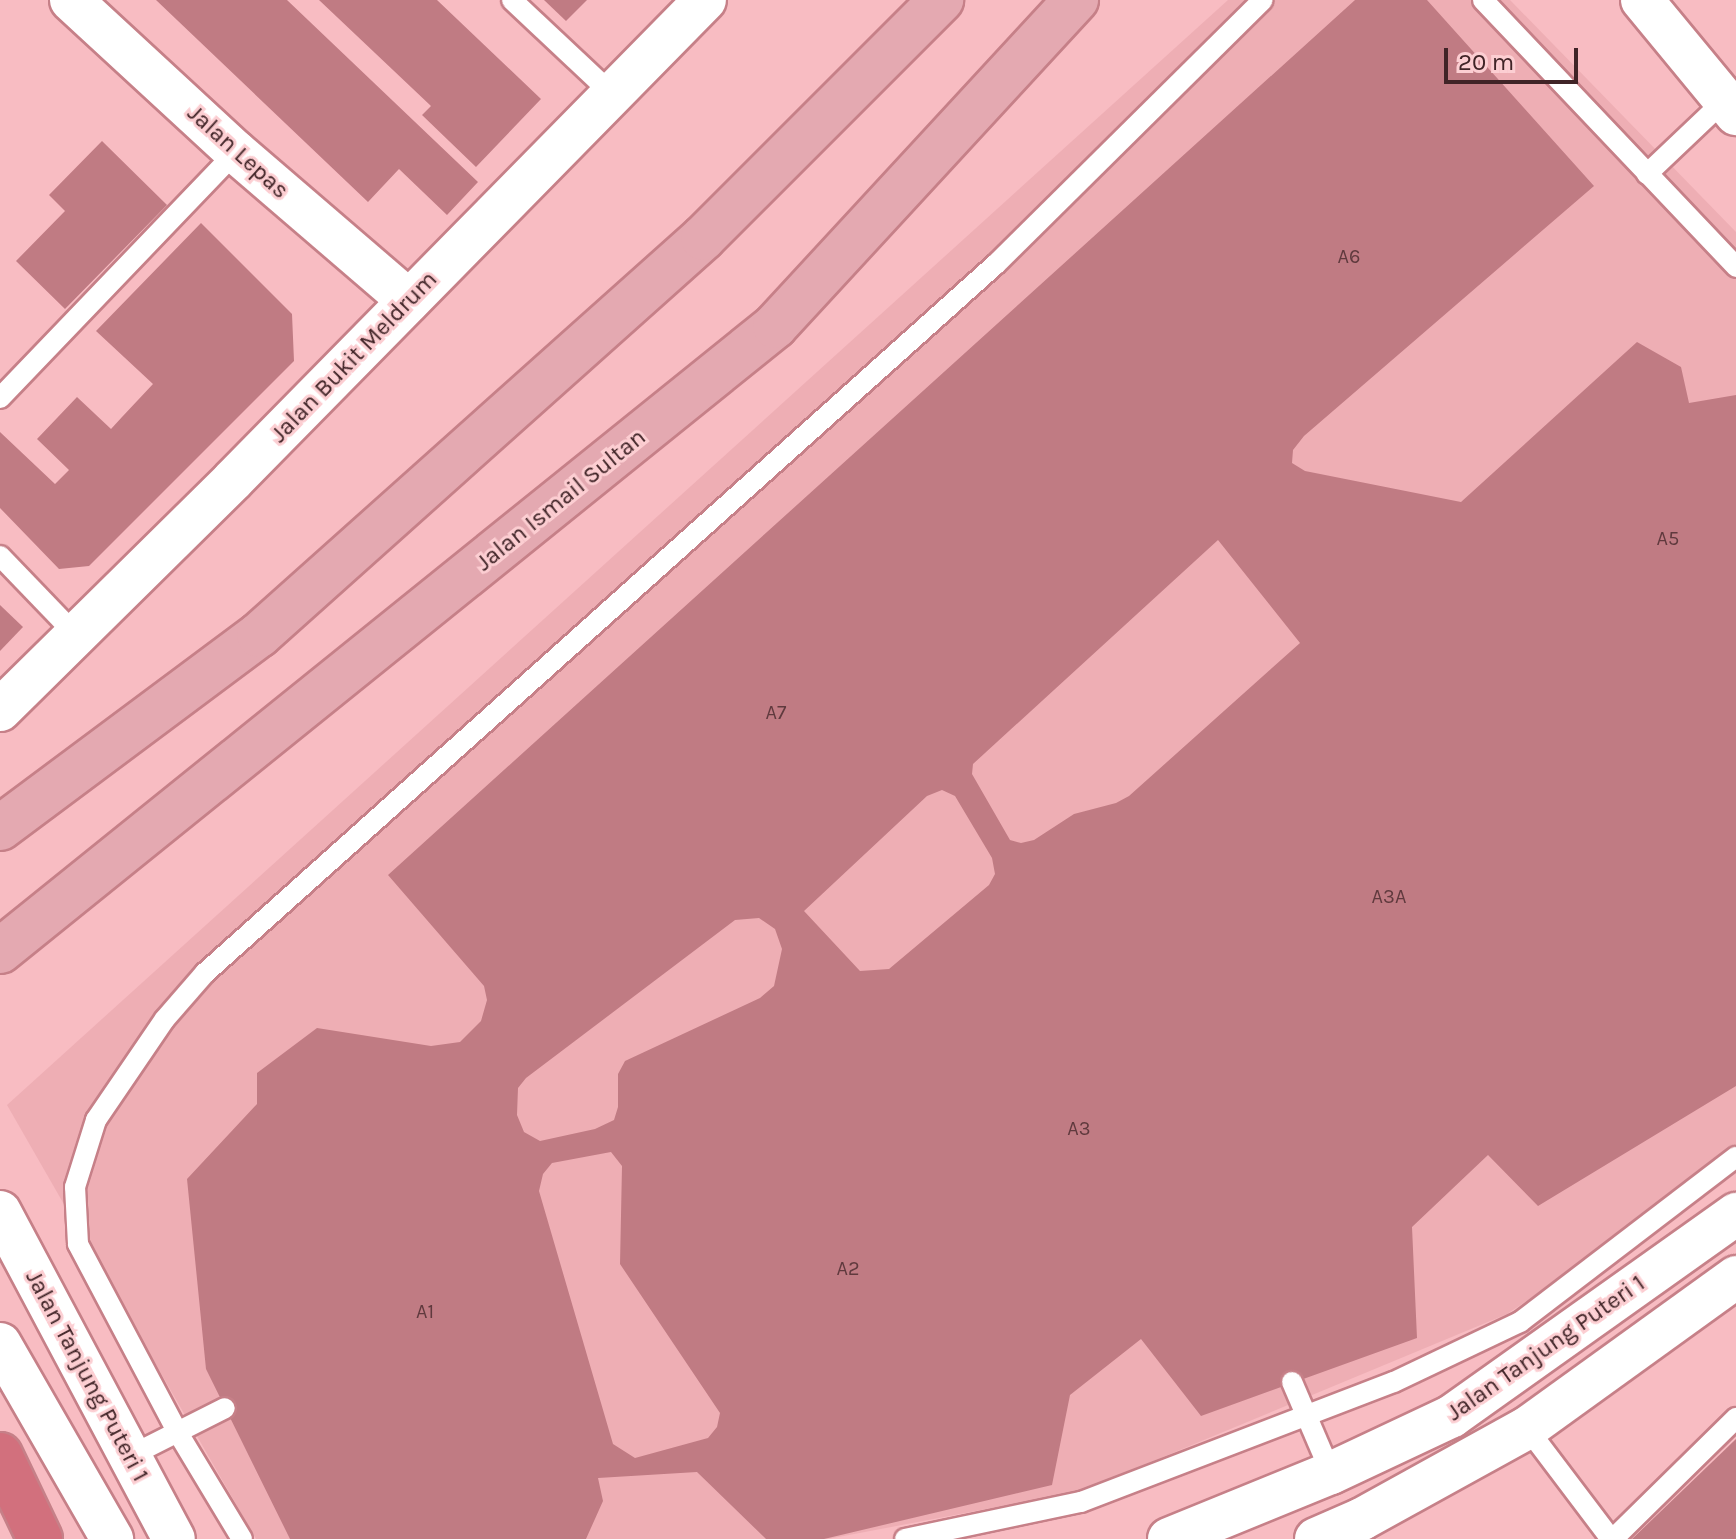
<!DOCTYPE html>
<html>
<head>
<meta charset="utf-8">
<style>
	body { margin:0 }
	#map { position:relative; width:1736px; height:1539px; overflow:hidden; background:#f8bcc2; font-family:Karla,sans-serif }
	div>[style] { position:absolute }
	[style*='--x'] { left:calc(var(--x)*1px); top:calc(var(--y)*1px); width:calc(var(--w)*1px); rotate:calc(var(--a)*1deg) }
	.built>* { inset:0; background:#eeaeb4 }
	.building>* { inset:0; background:#c07b83 }
	.roads { filter:drop-shadow(2px 0 #c68088) drop-shadow(-2px 0 #c68088) drop-shadow(0 2px #c68088) drop-shadow(0 -2px #c68088) }
	.lane>* { height:20px; margin:-10px; padding:0 10px; transform-origin:10px; border-radius:10px; background:#fff }
	.street>* { height:42px; margin:-21px; padding:0 21px; transform-origin:21px; border-radius:21px; background:#fff }
	.primary>* { height:44px; margin:-22px; padding:0 22px; transform-origin:22px; border-radius:22px; background:#e4a9b1 }
	.highway>* { height:44px; margin:-22px; padding:0 22px; transform-origin:22px; border-radius:22px; background:#d2707d }
	span { translate:-50% -50%; white-space:nowrap; text-align:center; line-height:1.15; -webkit-text-stroke:6px #fcced2; paint-order:stroke }
	.number-label { font-size:20px; color:#603a3e }
	.number-label span { -webkit-text-stroke-width:0 }
	.street-label { font-size:24px; color:#402427 }
	.scale { position:absolute; left:1444px; top:48px; width:134px; height:36px; box-sizing:border-box; border:4px solid #402427; border-top:0; padding-left:10px; font-size:24px; line-height:28px; white-space:nowrap; color:#402427; -webkit-text-stroke:6px #fcced2; paint-order:stroke }
</style>
</head>
<body>
<div id="map">
	<div class="built">
		<div style="clip-path:polygon(1228px 0,1510px 0,1736px 232px,1736px 1159px,1507px 1314px,1081px 1491px,828px 1539px,256px 1539px,7px 1105px)"></div>
	</div>
	<div class="building">
		<div style="clip-path:polygon(156px 0,287px 0,478px 182px,447px 215px,399px 169px,368px 202px)"></div>
		<div style="clip-path:polygon(319px 0,437px 0,541px 99px,476px 167px,422px 115px,431px 106px)"></div>
		<div style="clip-path:polygon(544px 0,587px 0,566px 21px)"></div>
		<div style="clip-path:polygon(evenodd,1355px 0,1427px 0,1594px 186px,1304px 436px,1293px 450px,1292px 463px,1305px 471px,1461px 502px,1637px 342px,1681px 367px,1689px 403px,1736px 395px,1736px 1086px,1538px 1206px,1488px 1155px,1412px 1227px,1417px 1338px,1201px 1416px,1141px 1339px,1070px 1395px,1052px 1485px,824px 1539px,766px 1539px,697px 1472px,598px 1478px,603px 1501px,586px 1539px,290px 1539px,206px 1369px,187px 1179px,257px 1104px,257px 1073px,317px 1028px,431px 1046px,460px 1042px,481px 1021px,487px 1000px,484px 986px,388px 875px,1355px 0,1218px 540px,1300px 643px,1129px 796px,1116px 803px,1074px 814px,1034px 840px,1021px 843px,1010px 840px,972px 774px,973px 764px,1218px 540px,1355px 0,942px 790px,955px 796px,992px 858px,995px 874px,989px 885px,889px 969px,860px 971px,804px 911px,927px 796px,942px 790px,1355px 0,759px 918px,775px 929px,782px 949px,774px 986px,760px 998px,625px 1061px,618px 1074px,618px 1107px,614px 1120px,595px 1129px,540px 1141px,524px 1132px,517px 1115px,518px 1088px,526px 1078px,735px 920px,759px 918px,1355px 0,611px 1152px,622px 1166px,620px 1264px,720px 1413px,717px 1427px,708px 1438px,635px 1458px,613px 1444px,539px 1191px,543px 1174px,552px 1163px,611px 1152px)"></div>
		<div style="clip-path:polygon(102px 141px,167px 205px,65px 309px,16px 261px,65px 211px,49px 195px)"></div>
		<div style="clip-path:polygon(201px 223px,292px 314px,294px 361px,89px 566px,59px 569px,0 508px,0 432px,55px 484px,69px 470px,37px 439px,77px 397px,111px 429px,122px 417px,153px 384px,96px 331px)"></div>
		<div style="clip-path:polygon(0 605px,23px 627px,0 651px)"></div>
		<div style="clip-path:polygon(1736px 1439px,1736px 1539px,1632px 1539px)"></div>
	</div>
	<div class="roads">
		<div class="lane">
			<div style="--x:512;--y:0;--w:137;--a:43.2"></div>
			<div style="--x:1483;--y:0;--w:368;--a:46.5"></div>
			<div style="--x:1647;--y:174;--w:106;--a:-43.5"></div>
			<div style="--x:0;--y:398;--w:341;--a:-46.2"></div>
			<div style="--x:0;--y:556;--w:111;--a:46.1"></div>
			<div style="--x:1292;--y:1382;--w:99;--a:66.8"></div>
			<div style="--x:1527;--y:1428;--w:139;--a:52.9"></div>
			<div style="--x:130;--y:1456;--w:106;--a:-26.8"></div>
			<div style="--x:242;--y:1539;--w:124;--a:-121.1"></div>
			<div style="--x:178;--y:1433;--w:214;--a:-117.9"></div>
			<div style="--x:78;--y:1244;--w:57;--a:-93"></div>
			<div style="--x:75;--y:1187;--w:70;--a:-72.6"></div>
			<div style="--x:96;--y:1120;--w:122;--a:-55.7"></div>
			<div style="--x:165;--y:1019;--w:61;--a:-49"></div>
			<div style="--x:205;--y:973;--w:1062;--a:-41.87"></div>
			<div style="--x:996;--y:264;--w:375;--a:-44.7"></div>
			<div style="--x:905;--y:1539;--w:180;--a:-11.9"></div>
			<div style="--x:1081;--y:1502;--w:335;--a:-21"></div>
			<div style="--x:1394;--y:1382;--w:140;--a:-25.5"></div>
			<div style="--x:1520;--y:1322;--w:272;--a:-37.4"></div>
			<div style="--x:1613;--y:1539;--w:173;--a:-44.5"></div>
		</div>
		<div class="street">
			<div style="--x:71;--y:0;--w:224;--a:42.7"></div>
			<div style="--x:236;--y:152;--w:228;--a:40.7"></div>
			<div style="--x:1642;--y:0;--w:148;--a:50.5"></div>
			<div style="--x:0;--y:710;--w:327;--a:-44.6"></div>
			<div style="--x:233;--y:480;--w:673;--a:-45.48"></div>
			<div style="--x:0;--y:1212;--w:370;--a:62"></div>
			<div style="--x:0;--y:1344;--w:225;--a:60.1"></div>
			<div style="--x:1169;--y:1539;--w:175;--a:-22.2"></div>
			<div style="--x:1331;--y:1473;--w:134;--a:-25.2"></div>
			<div style="--x:1452;--y:1416;--w:349;--a:-35.4"></div>
			<div style="--x:1316;--y:1539;--w:50;--a:-23.5"></div>
			<div style="--x:1362;--y:1519;--w:188;--a:-28.9"></div>
			<div style="--x:1527;--y:1428;--w:258;--a:-35.8"></div>
		</div>
		<div class="primary">
			<div style="--x:0;--y:828;--w:323;--a:-36.7"></div>
			<div style="--x:259;--y:635;--w:596;--a:-41.8"></div>
			<div style="--x:703;--y:238;--w:337;--a:-45"></div>
			<div style="--x:0;--y:951;--w:996;--a:-38.88"></div>
			<div style="--x:775;--y:326;--w:444;--a:-47.3"></div>
		</div>
		<div class="highway">
			<div style="--x:0;--y:1455;--w:93;--a:64.5"></div>
		</div>
	</div>
	<div class="number-label">
		<span style="left:1349px;top:256px">A6</span>
		<span style="left:1668px;top:538px">A5</span>
		<span style="left:776px;top:712px">A7</span>
		<span style="left:1389px;top:896px">A3A</span>
		<span style="left:1079px;top:1128px">A3</span>
		<span style="left:848px;top:1268px">A2</span>
		<span style="left:425px;top:1311px">A1</span>
	</div>
	<div class="street-label">
		<span style="left:238px;top:152px;rotate:42deg">Jalan Lepas</span>
		<span style="left:354px;top:357px;rotate:-46deg">Jalan Bukit Meldrum</span>
		<span style="left:561px;top:500px;rotate:-39deg">Jalan Ismail Sultan</span>
		<span style="left:1546px;top:1348px;rotate:-35deg">Jalan Tanjung Puteri 1</span>
		<span style="left:87px;top:1376px;rotate:62deg">Jalan Tanjung Puteri 1</span>
	</div>
	<div class="scale">20 m</div>
</div>
</body>
</html>
